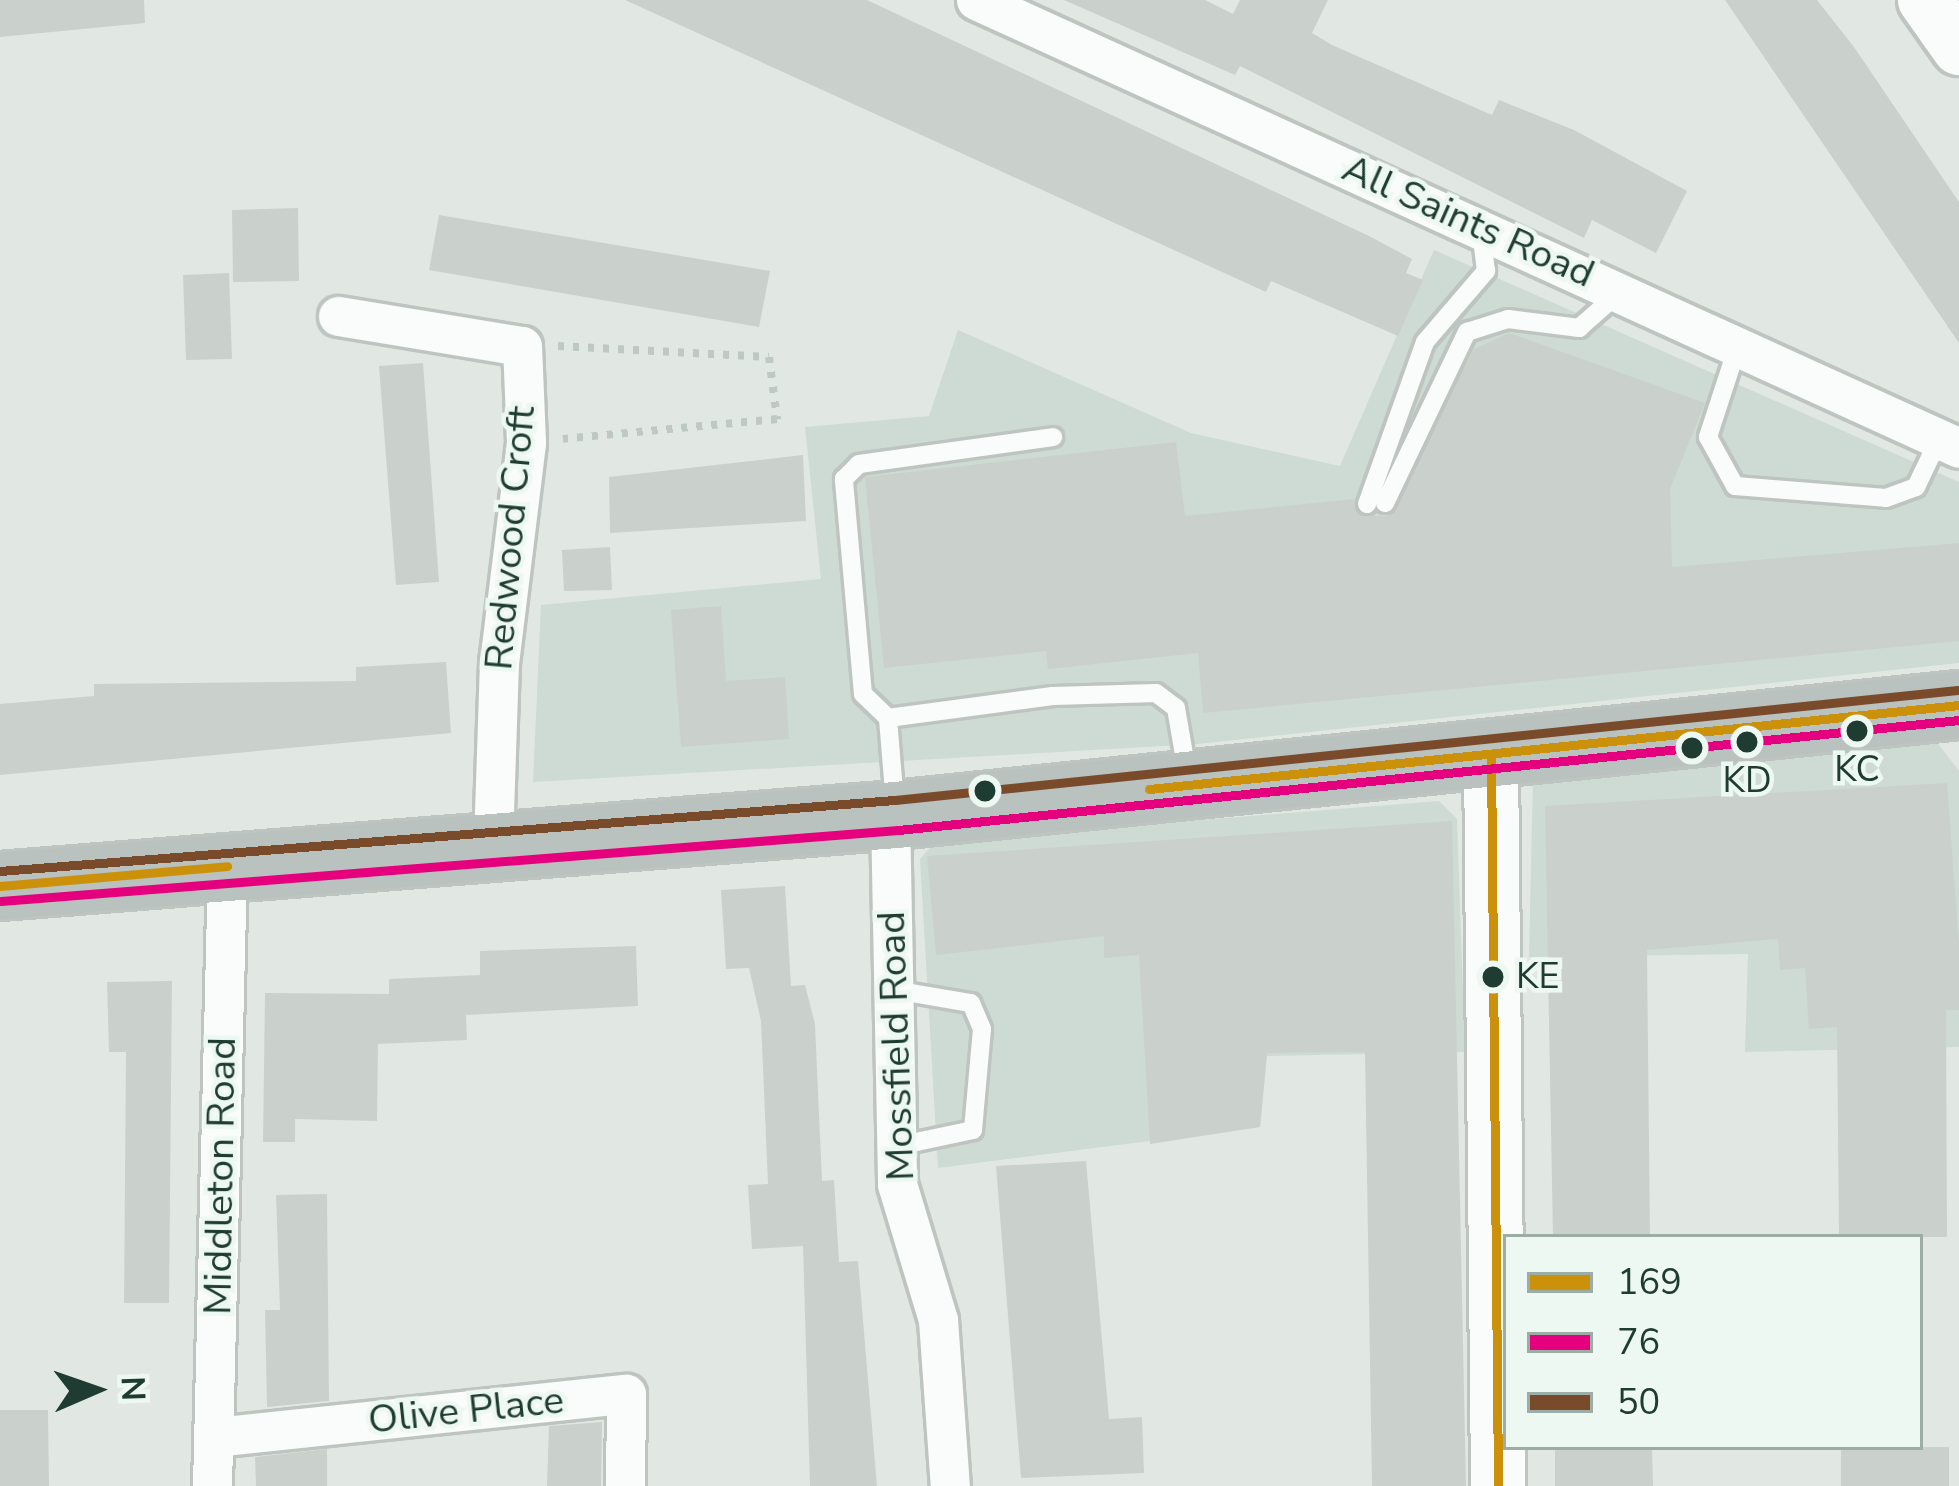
<!DOCTYPE html>
<html>
<head>
<meta charset="utf-8">
<style>
	body { margin:0 }
	#map { position:relative; width:1959px; height:1486px; overflow:hidden; background:#e1e8e4; font-family:"Nunito Sans",sans-serif }
	div>[style] { position:absolute }
	[style*='--x'] { left:calc(var(--x)*1px); top:calc(var(--y)*1px); width:calc(var(--w)*1px); rotate:calc(var(--a)*1deg) }
	.built>* { inset:0; background:#cedad4 }
	.building>* { inset:0; background:#cad1cd }
	.path>* { height:8px; margin-top:-4px; transform-origin:0; background:repeating-linear-gradient(90deg,#bec8c5 0 6px,transparent 0 15px) }
	.roads { filter:drop-shadow(3px 0 #bec5c1) drop-shadow(-3px 0 #bec5c1) drop-shadow(0 3px #bec5c1) drop-shadow(0 -3px #bec5c1) }
	.lane>* { height:18px; margin:-9px; padding:0 9px; transform-origin:9px; border-radius:9px; background:#fafcfb }
	.street>* { height:39px; margin:-19.5px; padding:0 19.5px; transform-origin:19.5px; border-radius:19.5px; background:#fafcfb }
	.secondary>* { height:54px; margin:-27px; padding:0 27px; transform-origin:27px; border-radius:27px; background:#fafcfb }
	.highway>* { height:66px; margin:-33px; padding:0 33px; transform-origin:33px; border-radius:33px; background:#b9c2bf }
	.bus-1>* { height:9px; margin:-4.5px; padding:0 4.5px; transform-origin:4.5px; border-radius:4.5px; background:#cc910a }
	.bus-2>* { height:9px; margin:-4.5px; padding:0 4.5px; transform-origin:4.5px; border-radius:4.5px; background:#e5007d }
	.bus-3>* { height:9px; margin:-4.5px; padding:0 4.5px; transform-origin:4.5px; border-radius:4.5px; background:#7a4b2a }
	.dots>* { width:33px; height:33px; translate:-50% -50%; box-sizing:border-box; border:6px solid #eef8f2; border-radius:50% }
	span { translate:-50% -50%; white-space:nowrap; text-align:center; line-height:1.15; -webkit-text-stroke:9px #eef8f2; paint-order:stroke }
	.bus-label { font-size:36px; color:#1e3c31 }
	.left { translate:0 -50%; text-align:left }
	.street-label { font-size:39px; color:#1e3c31 }
	.legend { position:absolute; left:1503px; top:1234px; width:420px; height:216px; box-sizing:border-box; background:#eef8f2; border:3px solid #9bada5; margin:0; padding:15px 21px; list-style:none; font-size:36px; color:#1e3c31 }
	.legend li { display:flex; align-items:center; gap:24px; height:60px }
	.legend b { width:60px; border:3px solid #9bada5 }
	.north { position:absolute; left:36px; top:1330px; width:120px; height:120px; -webkit-text-stroke:9px #eef8f2; paint-order:stroke; rotate:88deg; font-size:33px; font-weight:700; line-height:48px; text-align:center; color:#1e3c31 }
	.north::after { content:''; display:block; margin:auto; width:42px; height:54px; background:#1e3c31; clip-path:polygon(50% 0,100% 100%,50% 72%,0 100%) }
</style>
</head>
<body>
<div id="map">
	<div class="built">
		<div style="clip-path:polygon(1434px 250px,1959px 482px,1959px 663px,1198px 744px,533px 782px,541px 605px,821px 579px,805px 427px,929px 416px,958px 330px,1191px 433px,1340px 466px)"></div>
		<div style="clip-path:polygon(1937px 742px,1959px 771px,1959px 1047px,1745px 1052px,1748px 954px,1529px 957px,1533px 777px)"></div>
		<div style="clip-path:polygon(1439px 801px,1457px 819px,1465px 1052px,1267px 1056px,1260px 1127px,938px 1168px,920px 859px,936px 841px)"></div>
	</div>
	<div class="building">
		<div style="clip-path:polygon(0 0,144px 0,145px 23px,0 37px)"></div>
		<div style="clip-path:polygon(625px 0,867px 0,1369px 236px,1412px 259px,1406px 273px,1423px 280px,1398px 336px,1271px 281px,1266px 292px)"></div>
		<div style="clip-path:polygon(1064px 0,1205px 0,1233px 14px,1240px 0,1328px 0,1312px 33px,1332px 45px,1492px 115px,1499px 100px,1574px 130px,1687px 191px,1656px 253px,1592px 220px,1584px 238px,1240px 66px,1235px 75px)"></div>
		<div style="clip-path:polygon(1725px 0,1817px 0,1854px 47px,1959px 202px,1959px 343px)"></div>
		<div style="clip-path:polygon(298px 208px,299px 281px,233px 282px,232px 210px)"></div>
		<div style="clip-path:polygon(439px 215px,770px 271px,759px 327px,429px 270px)"></div>
		<div style="clip-path:polygon(229px 273px,232px 359px,186px 360px,183px 275px)"></div>
		<div style="clip-path:polygon(1509px 333px,1705px 403px,1670px 489px,1672px 567px,1959px 543px,1959px 641px,1203px 713px,1198px 653px,1048px 669px,1046px 651px,884px 668px,865px 477px,1176px 442px,1185px 516px,1354px 499px,1361px 516px,1387px 516px,1474px 349px)"></div>
		<div style="clip-path:polygon(423px 363px,439px 582px,396px 585px,379px 366px)"></div>
		<div style="clip-path:polygon(803px 455px,806px 521px,610px 533px,609px 477px)"></div>
		<div style="clip-path:polygon(610px 547px,612px 590px,564px 591px,562px 550px)"></div>
		<div style="clip-path:polygon(721px 606px,726px 681px,785px 677px,789px 739px,681px 747px,671px 610px)"></div>
		<div style="clip-path:polygon(446px 662px,451px 733px,0 775px,0 704px,94px 696px,94px 684px,356px 681px,356px 667px)"></div>
		<div style="clip-path:polygon(1947px 783px,1959px 946px,1959px 1010px,1946px 1010px,1947px 1237px,1839px 1237px,1837px 1027px,1809px 1029px,1805px 968px,1780px 970px,1778px 939px,1647px 950px,1650px 1237px,1553px 1237px,1545px 806px)"></div>
		<div style="clip-path:polygon(1452px 821px,1466px 1486px,1372px 1486px,1365px 1052px,1267px 1053px,1260px 1127px,1150px 1144px,1139px 955px,1104px 958px,1104px 936px,936px 955px,927px 856px)"></div>
		<div style="clip-path:polygon(785px 886px,791px 986px,805px 985px,815px 1024px,822px 1181px,834px 1180px,839px 1262px,858px 1261px,877px 1486px,810px 1486px,803px 1246px,752px 1249px,748px 1185px,768px 1184px,761px 1021px,749px 968px,726px 969px,721px 890px)"></div>
		<div style="clip-path:polygon(636px 946px,638px 1006px,466px 1015px,467px 1040px,378px 1044px,377px 1121px,295px 1119px,295px 1142px,263px 1142px,265px 993px,389px 994px,389px 979px,480px 975px,480px 951px)"></div>
		<div style="clip-path:polygon(172px 981px,169px 1303px,124px 1303px,126px 1052px,109px 1052px,107px 982px)"></div>
		<div style="clip-path:polygon(1086px 1161px,1109px 1419px,1142px 1417px,1144px 1473px,1021px 1478px,996px 1166px)"></div>
		<div style="clip-path:polygon(327px 1194px,329px 1401px,267px 1407px,265px 1310px,280px 1310px,276px 1195px)"></div>
		<div style="clip-path:polygon(0 1410px,48px 1410px,49px 1486px,0 1486px)"></div>
		<div style="clip-path:polygon(602px 1422px,601px 1486px,547px 1486px,549px 1426px)"></div>
		<div style="clip-path:polygon(1555px 1447px,1652px 1447px,1653px 1486px,1555px 1486px)"></div>
		<div style="clip-path:polygon(1841px 1447px,1949px 1447px,1949px 1486px,1841px 1486px)"></div>
		<div style="clip-path:polygon(327px 1449px,327px 1486px,256px 1486px,255px 1457px)"></div>
	</div>
	<div class="path">
		<div style="--x:558;--y:346;--w:211;--a:3"></div>
		<div style="--x:769;--y:357;--w:63;--a:82.6"></div>
		<div style="--x:777;--y:419;--w:215;--a:174.7"></div>
	</div>
	<div class="roads">
		<div class="lane">
			<div style="--x:1738;--y:345;--w:97;--a:108.1"></div>
			<div style="--x:1708;--y:437;--w:56;--a:61.1"></div>
			<div style="--x:1735;--y:486;--w:151;--a:4.5"></div>
			<div style="--x:1886;--y:498;--w:32;--a:-20"></div>
			<div style="--x:1916;--y:487;--w:53;--a:-64.4"></div>
			<div style="--x:1385;--y:503;--w:190;--a:-64.4"></div>
			<div style="--x:1467;--y:332;--w:43;--a:-17.6"></div>
			<div style="--x:1508;--y:319;--w:72;--a:7.2"></div>
			<div style="--x:1579;--y:328;--w:56;--a:-41.4"></div>
			<div style="--x:1367;--y:504;--w:172;--a:-70.3"></div>
			<div style="--x:1425;--y:342;--w:94;--a:-49.3"></div>
			<div style="--x:1486;--y:271;--w:39;--a:-97"></div>
			<div style="--x:888;--y:718;--w:35;--a:-136"></div>
			<div style="--x:863;--y:694;--w:216;--a:-95.1"></div>
			<div style="--x:844;--y:479;--w:21;--a:-45"></div>
			<div style="--x:859;--y:464;--w:196;--a:-7.9"></div>
			<div style="--x:895;--y:804;--w:86;--a:-94.7"></div>
			<div style="--x:888;--y:718;--w:166;--a:-7.6"></div>
			<div style="--x:1053;--y:696;--w:103;--a:-1.7"></div>
			<div style="--x:1156;--y:693;--w:25;--a:37"></div>
			<div style="--x:1176;--y:708;--w:65;--a:80.2"></div>
			<div style="--x:894;--y:990;--w:78;--a:9.6"></div>
			<div style="--x:971;--y:1003;--w:28;--a:67"></div>
			<div style="--x:982;--y:1029;--w:101;--a:95.1"></div>
			<div style="--x:973;--y:1130;--w:78;--a:168.1"></div>
		</div>
		<div class="street">
			<div style="--x:976;--y:0;--w:1080;--a:24.5"></div>
			<div style="--x:338;--y:316;--w:186;--a:9.3"></div>
			<div style="--x:522;--y:346;--w:97;--a:87.6"></div>
			<div style="--x:526;--y:443;--w:221;--a:97"></div>
			<div style="--x:499;--y:662;--w:182;--a:91.9"></div>
			<div style="--x:890;--y:815;--w:369;--a:88.9"></div>
			<div style="--x:897;--y:1184;--w:142;--a:73.2"></div>
			<div style="--x:938;--y:1320;--w:166;--a:85.9"></div>
			<div style="--x:214;--y:1437;--w:414;--a:-6"></div>
			<div style="--x:626;--y:1394;--w:92;--a:90.6"></div>
			<div style="--x:212;--y:1486;--w:620;--a:-88.61"></div>
		</div>
		<div class="secondary">
			<div style="--x:1925;--y:0;--w:59;--a:54.7"></div>
			<div style="--x:1491;--y:755;--w:731;--a:89.45"></div>
		</div>
		<div class="highway">
			<div style="--x:0;--y:886;--w:899;--a:-4.53"></div>
			<div style="--x:896;--y:815;--w:1069;--a:-5.91"></div>
		</div>
	</div>
	<div class="bus-1">
		<div style="--x:1491;--y:755;--w:731;--a:89.45"></div>
		<div style="--x:1149;--y:789;--w:814;--a:-5.92"></div>
		<div style="--x:0;--y:886;--w:228;--a:-5"></div>
	</div>
	<div class="bus-2">
		<div style="--x:1;--y:901;--w:900;--a:-4.53"></div>
		<div style="--x:898;--y:830;--w:1067;--a:-5.92"></div>
	</div>
	<div class="bus-3">
		<div style="--x:0;--y:871;--w:898;--a:-4.54"></div>
		<div style="--x:895;--y:800;--w:1068;--a:-5.91"></div>
	</div>
	<div class="dots">
		<div style="left:1857px;top:731px;background:#1e3c31"></div>
		<div style="left:1747px;top:742px;background:#1e3c31"></div>
		<div style="left:1692px;top:748px;background:#1e3c31"></div>
		<div style="left:985px;top:791px;background:#1e3c31"></div>
		<div style="left:1493px;top:977px;background:#1e3c31"></div>
	</div>
	<div class="bus-label">
		<span style="left:1857px;top:770px">KC</span>
		<span style="left:1747px;top:781px">KD</span>
		<span class="left" style="left:1516px;top:977px">KE</span>
	</div>
	<div class="street-label">
		<span style="left:1468px;top:222px;rotate:24deg">All Saints Road</span>
		<span style="left:511px;top:538px;rotate:-85deg">Redwood Croft</span>
		<span style="left:897px;top:1046px;rotate:-92deg">Mossfield Road</span>
		<span style="left:221px;top:1176px;rotate:-89deg">Middleton Road</span>
		<span style="left:466px;top:1411px;rotate:-6deg">Olive Place</span>
	</div>
	<ul class="legend">
	<li><b style="height:15px;background:#cc910a"></b>169</li>
	<li><b style="height:15px;background:#e5007d"></b>76</li>
	<li><b style="height:15px;background:#7a4b2a"></b>50</li>
	</ul>
	<div class="north">N</div>
</div>
</body>
</html>
